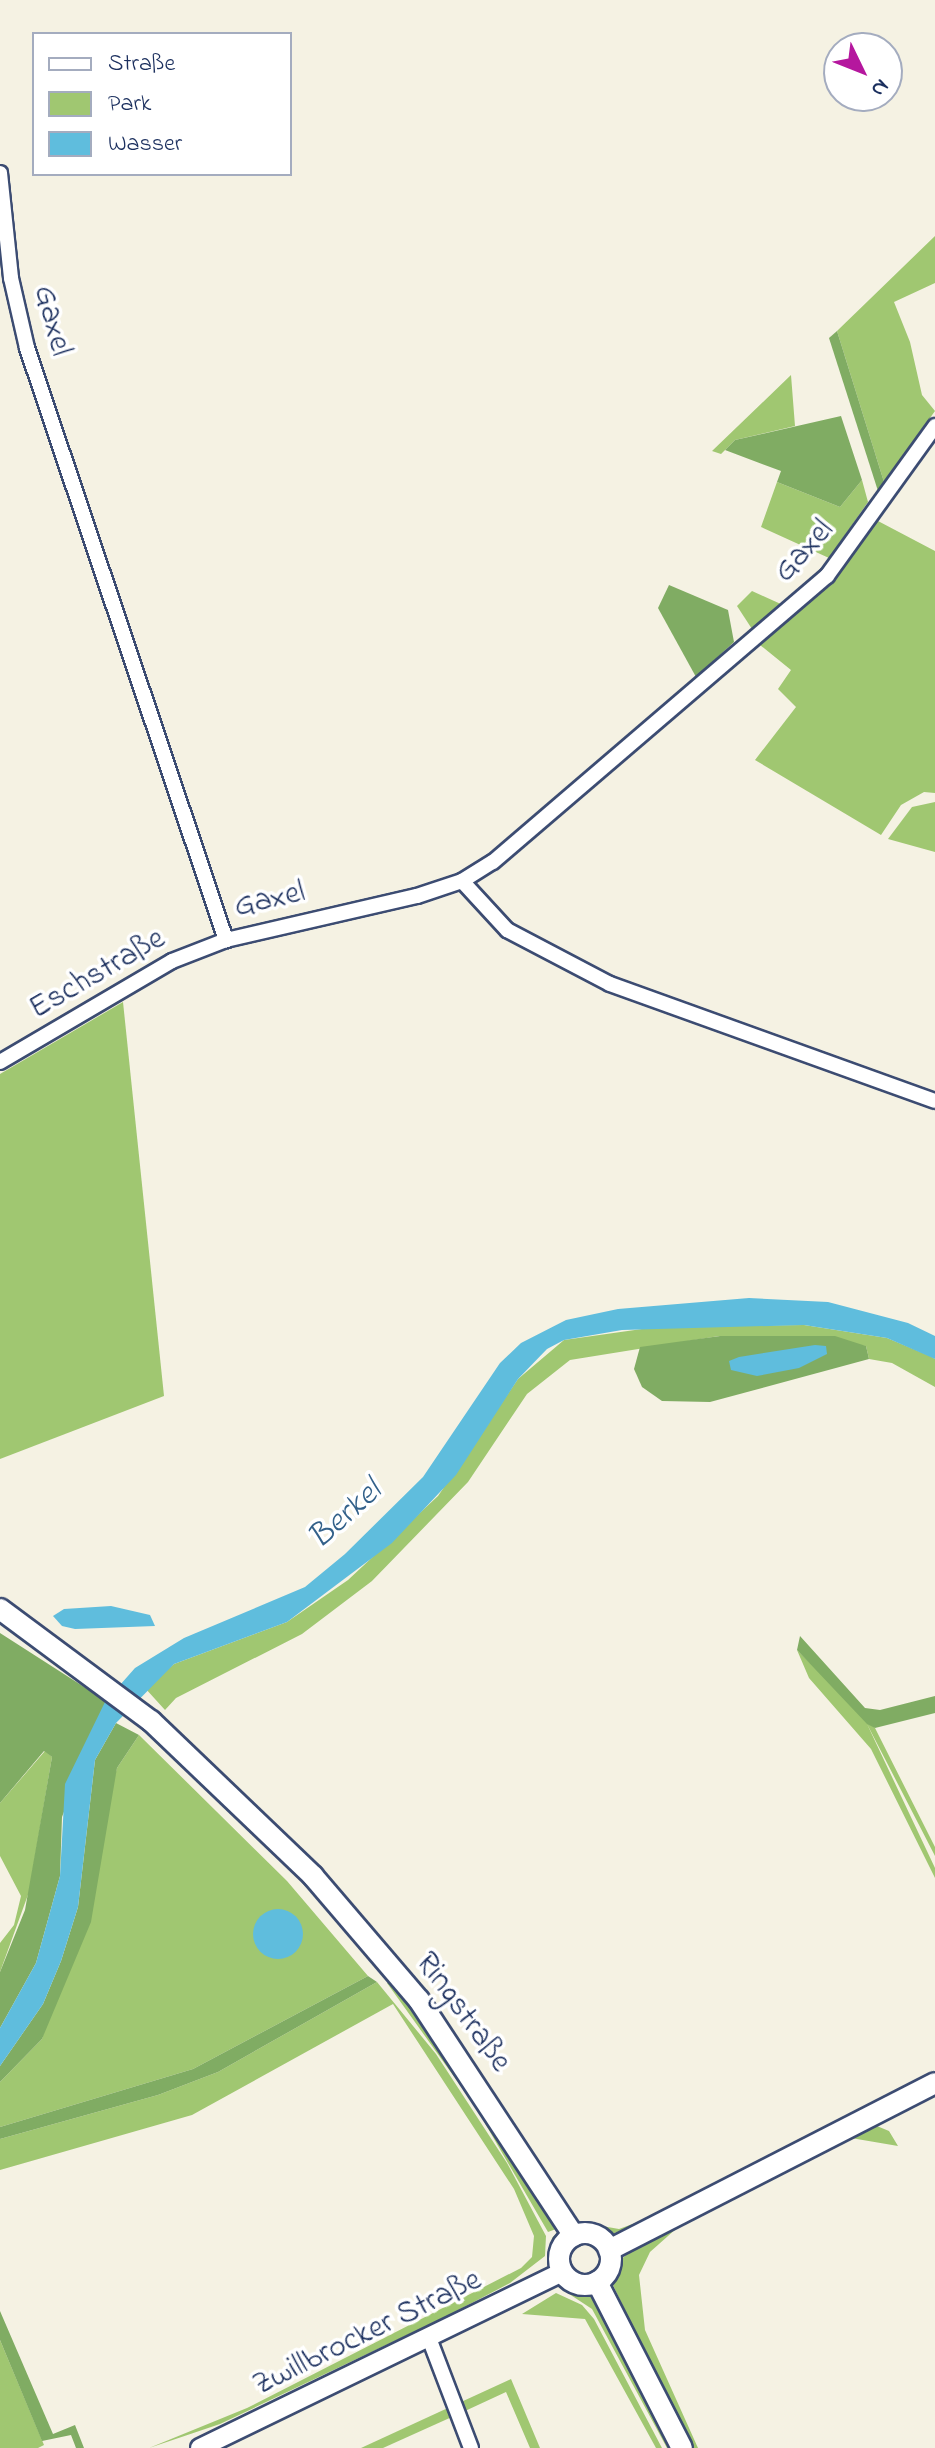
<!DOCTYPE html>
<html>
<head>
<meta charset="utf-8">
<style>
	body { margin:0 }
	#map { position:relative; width:935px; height:2448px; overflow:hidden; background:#f5f2e3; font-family:"Indie Flower",sans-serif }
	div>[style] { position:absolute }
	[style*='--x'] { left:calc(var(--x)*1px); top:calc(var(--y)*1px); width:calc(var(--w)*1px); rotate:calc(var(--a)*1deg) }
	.green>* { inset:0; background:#a0c771 }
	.forest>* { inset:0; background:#80ac63 }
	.water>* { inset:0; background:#5fbddd }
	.round { border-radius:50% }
	.roads { filter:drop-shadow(2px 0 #3c4c72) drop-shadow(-2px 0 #3c4c72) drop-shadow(0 2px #3c4c72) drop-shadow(0 -2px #3c4c72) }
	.minor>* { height:14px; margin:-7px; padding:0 7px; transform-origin:7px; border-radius:7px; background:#fff }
	.tertiary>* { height:18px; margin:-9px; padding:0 9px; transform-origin:9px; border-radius:9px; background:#fff }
	.secondary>* { height:20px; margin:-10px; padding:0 10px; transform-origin:10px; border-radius:10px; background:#fff }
	.secondary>.ring { margin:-10px; padding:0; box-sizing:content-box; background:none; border:20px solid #fff; border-radius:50% }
	span { translate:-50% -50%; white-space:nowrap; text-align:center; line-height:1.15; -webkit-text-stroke:7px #fff; paint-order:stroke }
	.street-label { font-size:32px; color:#1b2f5e }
	.water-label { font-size:34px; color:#33618a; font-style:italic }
	.legend { position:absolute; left:32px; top:32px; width:260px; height:144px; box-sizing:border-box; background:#fff; border:2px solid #a4acbf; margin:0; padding:10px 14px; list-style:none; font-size:24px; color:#1b2f5e }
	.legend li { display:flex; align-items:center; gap:16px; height:40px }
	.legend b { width:40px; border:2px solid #a4acbf }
	.north { position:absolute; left:823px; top:32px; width:80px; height:80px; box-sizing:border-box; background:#fff; border:2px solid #a4acbf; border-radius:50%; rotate:133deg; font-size:22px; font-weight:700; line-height:32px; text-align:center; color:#1b2f5e }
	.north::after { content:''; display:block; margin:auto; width:28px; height:36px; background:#b5179e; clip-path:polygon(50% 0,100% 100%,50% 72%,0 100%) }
</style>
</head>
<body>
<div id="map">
	<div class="green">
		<div style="clip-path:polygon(935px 236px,935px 283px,894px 302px,910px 342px,922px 395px,935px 411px,884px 482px,837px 331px)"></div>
		<div style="clip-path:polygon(791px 375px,795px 426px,735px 440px,721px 454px,712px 451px)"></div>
		<div style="clip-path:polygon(862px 480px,868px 502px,829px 558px,761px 527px,777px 482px,840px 507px)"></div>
		<div style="clip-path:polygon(878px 521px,935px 551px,935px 793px,924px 792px,901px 805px,881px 835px,755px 760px,796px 707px,778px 689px,791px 670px,760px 645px,816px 596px)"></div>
		<div style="clip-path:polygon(752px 591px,783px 605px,752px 629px,737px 606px)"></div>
		<div style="clip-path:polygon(935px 802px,935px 852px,888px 839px,912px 807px)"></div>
		<div style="clip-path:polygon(123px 1002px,164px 1396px,0 1459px,0 1074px)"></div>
		<div style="clip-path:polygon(804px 1325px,887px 1338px,930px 1356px,935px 1359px,935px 1387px,892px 1363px,869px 1359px,866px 1346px,719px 1336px,570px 1360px,527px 1394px,468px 1482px,372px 1581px,302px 1634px,176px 1698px,165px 1710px,145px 1688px,174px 1664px,287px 1622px,348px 1580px,438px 1496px,518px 1379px,564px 1340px,656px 1327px)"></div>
		<div style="clip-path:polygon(797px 1650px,875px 1728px,935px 1847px,935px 1856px,867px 1724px,935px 1868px,935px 1878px,871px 1749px,809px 1678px)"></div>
		<div style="clip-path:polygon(139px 1735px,287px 1881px,368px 1976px,193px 2069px,0 2127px,0 2082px,42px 2039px,117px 1768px)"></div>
		<div style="clip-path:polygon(45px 1751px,52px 1757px,29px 1892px,0 1972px,0 1943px,14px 1925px,21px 1896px,0 1856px,0 1803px)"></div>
		<div style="clip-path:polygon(395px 1980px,557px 2227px,556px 2229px,548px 2232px,475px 2106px,387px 1983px)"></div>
		<div style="clip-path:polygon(377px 1982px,436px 2054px,507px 2163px,546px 2236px,545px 2256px,510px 2283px,445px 2317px,220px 2424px,149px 2448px,247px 2408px,521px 2268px,532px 2257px,534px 2236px,514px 2189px,393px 2004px,192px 2115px,0 2170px,0 2139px,158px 2095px,218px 2072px)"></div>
		<div style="clip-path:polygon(872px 2124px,889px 2131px,898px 2146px,851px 2138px,677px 2228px,650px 2252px,639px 2275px,645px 2330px,698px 2448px,689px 2448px,613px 2285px,618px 2262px,640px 2243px)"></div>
		<div style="clip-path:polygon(657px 2215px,610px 2235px,579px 2222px,619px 2229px)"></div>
		<div style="clip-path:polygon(558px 2232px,561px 2245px,548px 2268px,552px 2238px)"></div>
		<div style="clip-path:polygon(570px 2285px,590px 2293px,609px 2318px,676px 2448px,667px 2448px,592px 2309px,557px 2286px)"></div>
		<div style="clip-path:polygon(556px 2293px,582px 2305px,594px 2319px,662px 2448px,656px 2448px,585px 2319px,522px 2314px)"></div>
		<div style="clip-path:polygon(0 2340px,44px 2445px,38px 2448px,0 2448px)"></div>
		<div style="clip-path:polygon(511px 2379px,540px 2448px,530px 2448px,506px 2392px,465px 2411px,461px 2402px)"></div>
		<div style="clip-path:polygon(450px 2407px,454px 2416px,383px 2448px,361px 2448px)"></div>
	</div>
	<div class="forest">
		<div style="clip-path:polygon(837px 331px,884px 482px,878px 491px,829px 338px)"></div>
		<div style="clip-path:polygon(841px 416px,862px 480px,840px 507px,777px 482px,781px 471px,725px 450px,735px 440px)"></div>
		<div style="clip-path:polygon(669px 585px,728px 610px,734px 642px,696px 677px,658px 608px)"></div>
		<div style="clip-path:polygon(720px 1336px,835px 1336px,866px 1346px,869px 1359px,710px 1402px,662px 1401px,642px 1387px,634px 1369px,640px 1347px)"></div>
		<div style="clip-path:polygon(0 1633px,106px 1701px,62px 1817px,60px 1876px,36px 1963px,0 2028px,0 1972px,25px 1910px,52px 1757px,44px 1751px,0 1803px)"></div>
		<div style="clip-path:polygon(800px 1636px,865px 1708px,880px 1710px,935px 1696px,935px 1713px,875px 1728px,867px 1724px,797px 1650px)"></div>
		<div style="clip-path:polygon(116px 1723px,139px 1735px,117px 1768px,91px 1922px,42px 2039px,0 2082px,0 2066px,43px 2004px,61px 1961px,78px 1907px,95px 1760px)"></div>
		<div style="clip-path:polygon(368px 1976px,377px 1982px,218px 2072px,158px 2095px,0 2139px,0 2127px,193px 2069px)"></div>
		<div style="clip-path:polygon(0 2311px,53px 2434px,75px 2425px,84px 2448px,76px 2448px,71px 2435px,42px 2441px,0 2340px)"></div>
	</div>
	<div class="water">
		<div style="clip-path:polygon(749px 1298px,828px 1302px,908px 1323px,935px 1336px,935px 1359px,887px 1338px,804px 1325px,622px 1330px,564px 1340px,547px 1349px,518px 1379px,456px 1475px,392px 1543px,287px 1622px,174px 1664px,116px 1723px,95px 1760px,78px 1907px,61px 1961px,43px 2004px,0 2066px,0 2028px,36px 1963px,60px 1876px,65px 1784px,105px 1702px,135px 1668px,184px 1638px,305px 1587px,345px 1554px,423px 1477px,500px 1363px,521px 1343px,566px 1320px,618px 1309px)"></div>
		<div style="clip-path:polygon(815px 1345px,826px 1346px,827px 1354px,799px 1368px,757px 1376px,731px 1370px,729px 1361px,739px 1357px)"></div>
		<div style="clip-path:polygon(111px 1606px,150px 1615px,155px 1626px,75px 1629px,62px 1626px,53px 1616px,64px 1609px)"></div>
		<div class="round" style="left:253px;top:1909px;width:50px;height:50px"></div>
	</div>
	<div class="roads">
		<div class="minor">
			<div style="--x:0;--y:173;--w:106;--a:84"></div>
			<div style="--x:11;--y:278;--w:72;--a:77.1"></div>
			<div style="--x:27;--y:348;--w:625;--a:71.42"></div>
			<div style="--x:462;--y:881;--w:67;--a:47.4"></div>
			<div style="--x:507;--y:930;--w:116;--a:27.7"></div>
			<div style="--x:610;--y:984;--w:345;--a:19.8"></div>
			<div style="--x:0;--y:1062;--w:199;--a:-30.4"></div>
			<div style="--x:172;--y:961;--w:58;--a:-21.3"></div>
			<div style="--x:226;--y:940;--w:196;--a:-13"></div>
			<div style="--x:417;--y:896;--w:47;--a:-18.4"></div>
			<div style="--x:462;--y:881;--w:36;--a:-32"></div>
			<div style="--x:493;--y:862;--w:440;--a:-40.6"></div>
			<div style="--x:827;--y:576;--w:185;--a:-54.2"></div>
			<div style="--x:429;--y:2338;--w:118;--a:69.1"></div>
		</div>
		<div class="tertiary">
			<div style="--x:200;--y:2448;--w:403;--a:-25.9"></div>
		</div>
		<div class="secondary">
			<div style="--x:0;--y:1609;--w:188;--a:36.6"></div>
			<div style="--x:151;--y:1721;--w:224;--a:43.7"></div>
			<div style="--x:313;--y:1876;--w:163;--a:49.5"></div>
			<div style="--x:419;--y:2000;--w:282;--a:56.7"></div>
			<div class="ring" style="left:559px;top:2233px;width:32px;height:32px"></div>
			<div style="--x:609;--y:2250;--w:366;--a:-27.1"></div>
			<div style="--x:597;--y:2282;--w:186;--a:62.9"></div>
		</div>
	</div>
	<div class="street-label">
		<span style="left:51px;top:321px;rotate:75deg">Gaxel</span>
		<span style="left:805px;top:552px;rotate:-48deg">Gaxel</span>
		<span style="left:270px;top:901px;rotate:-13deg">Gaxel</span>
		<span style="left:98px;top:975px;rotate:-30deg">Eschstraße</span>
		<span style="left:462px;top:2013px;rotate:54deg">Ringstraße</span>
		<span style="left:368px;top:2334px;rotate:-26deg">Zwillbrocker Straße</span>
	</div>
	<div class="water-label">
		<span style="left:346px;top:1516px;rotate:-42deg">Berkel</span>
	</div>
	<ul class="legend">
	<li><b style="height:10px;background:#fff"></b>Straße</li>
	<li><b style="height:22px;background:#a0c771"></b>Park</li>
	<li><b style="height:22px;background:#5fbddd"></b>Wasser</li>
	</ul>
	<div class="north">N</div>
</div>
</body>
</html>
